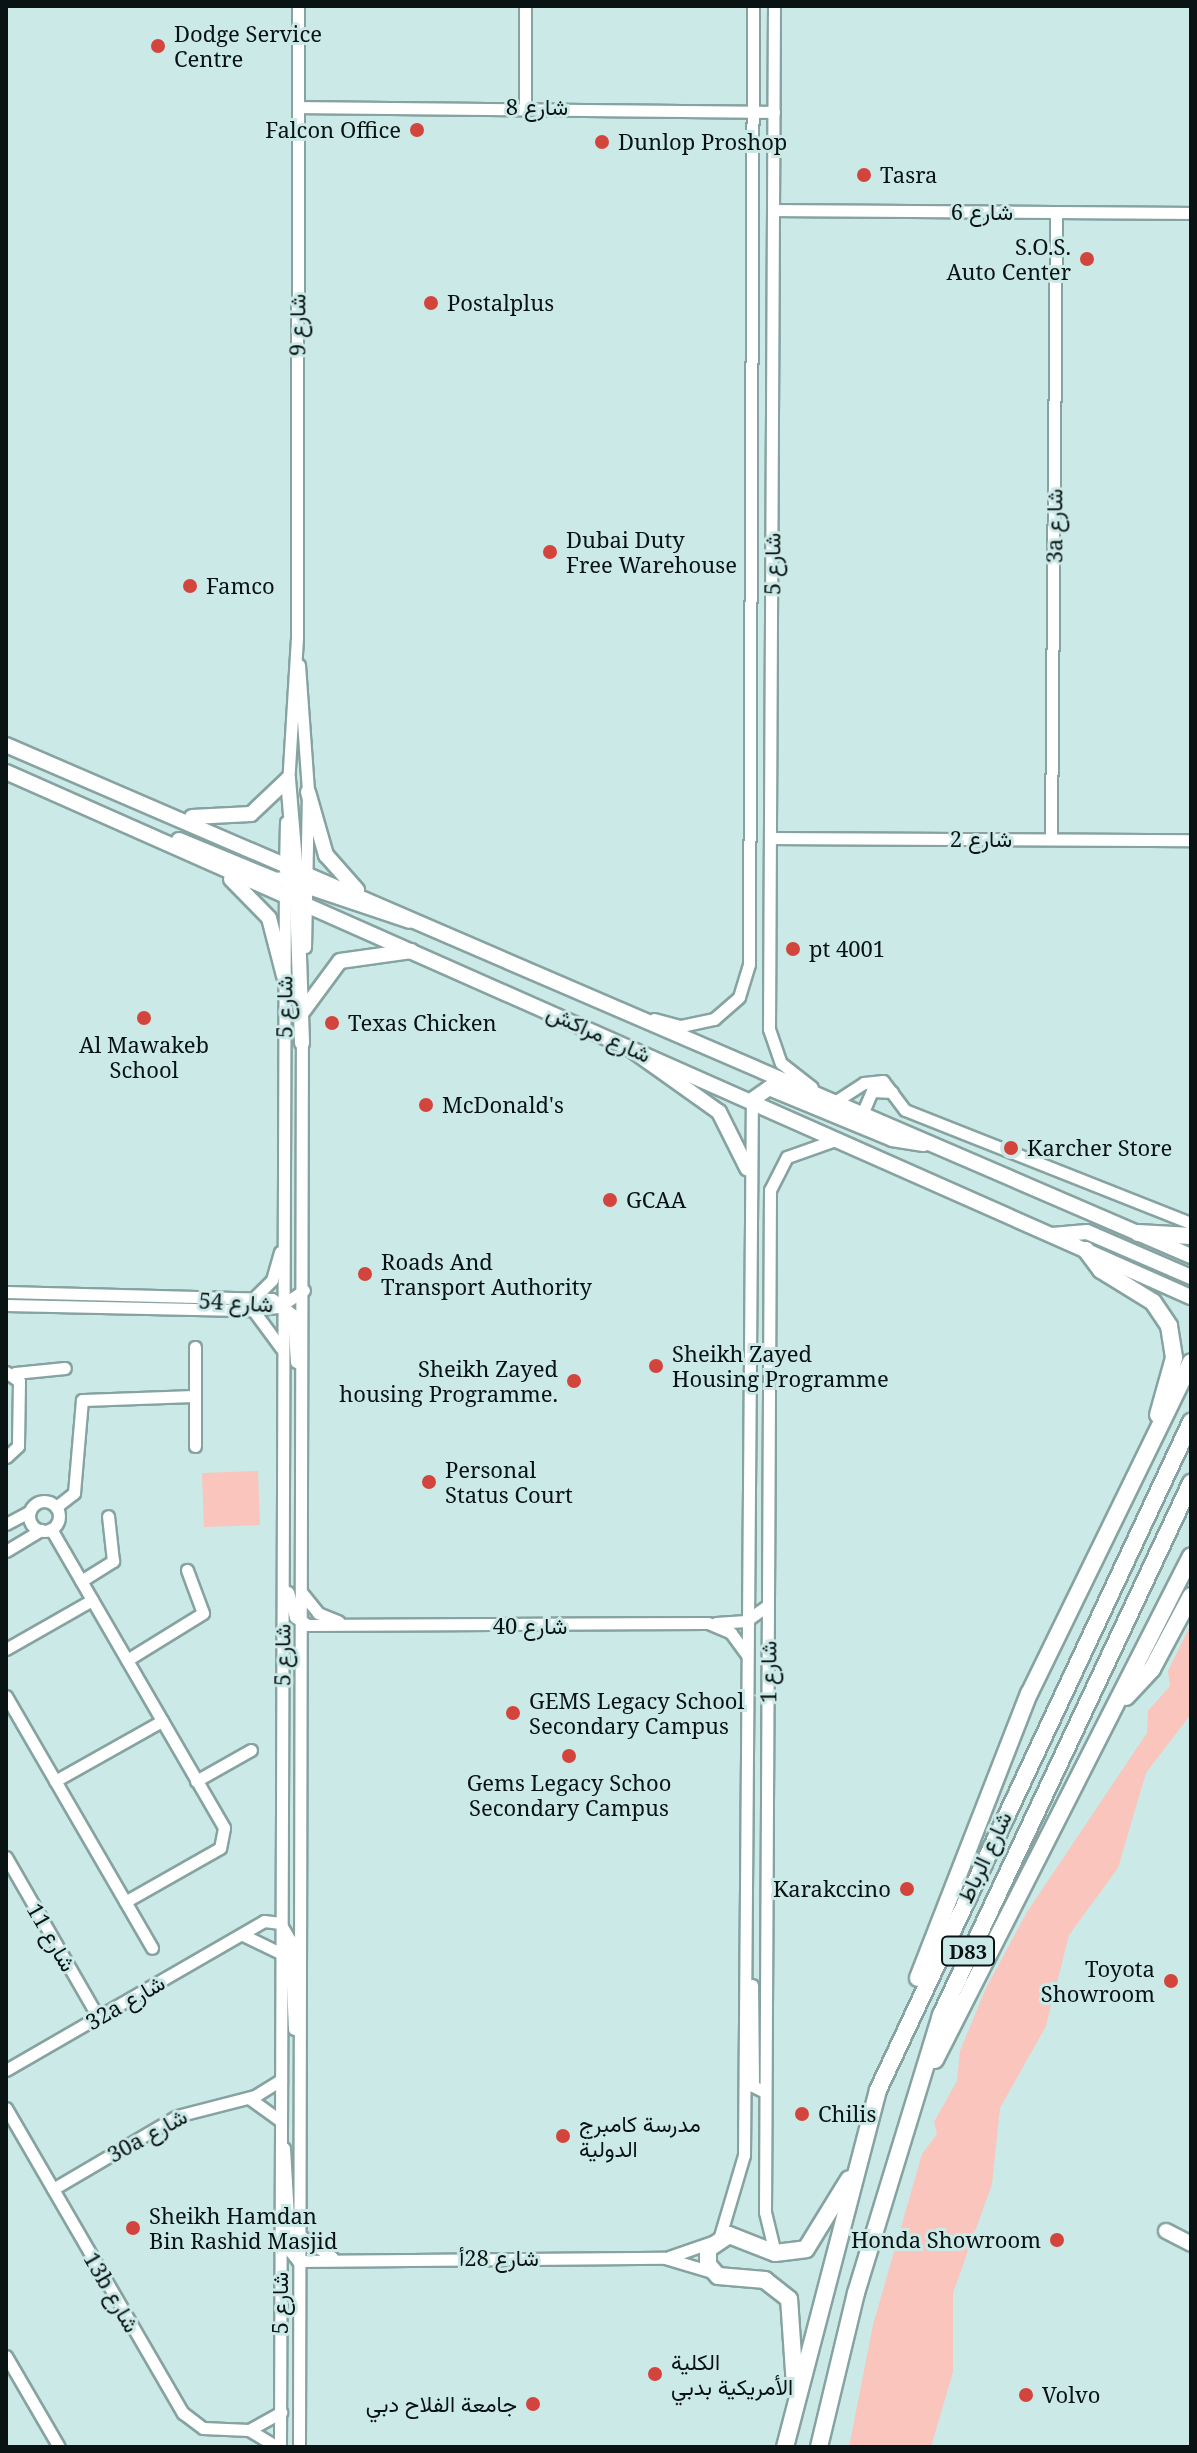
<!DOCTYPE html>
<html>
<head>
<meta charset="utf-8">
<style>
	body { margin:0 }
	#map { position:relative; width:1197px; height:2453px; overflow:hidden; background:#cbe9e7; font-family:"Noto Serif",Vazirmatn,serif }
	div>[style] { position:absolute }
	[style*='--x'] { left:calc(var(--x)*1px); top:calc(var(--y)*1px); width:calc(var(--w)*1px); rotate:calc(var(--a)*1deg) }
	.green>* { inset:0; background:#fac5bd }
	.roads { filter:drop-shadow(2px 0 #86a3a1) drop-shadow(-2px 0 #86a3a1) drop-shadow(0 2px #86a3a1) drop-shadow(0 -2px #86a3a1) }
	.minor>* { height:11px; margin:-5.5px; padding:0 5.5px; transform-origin:5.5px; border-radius:5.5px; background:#fff }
	.minor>.ring { margin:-5.5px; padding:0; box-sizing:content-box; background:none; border:11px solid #fff; border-radius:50% }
	.major>* { height:14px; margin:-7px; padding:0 7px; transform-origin:7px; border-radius:7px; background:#fff }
	.highway>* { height:16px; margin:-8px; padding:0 8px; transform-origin:8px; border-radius:8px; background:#fff }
	.dots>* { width:22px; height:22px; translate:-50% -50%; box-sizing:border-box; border:4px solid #cbe9e7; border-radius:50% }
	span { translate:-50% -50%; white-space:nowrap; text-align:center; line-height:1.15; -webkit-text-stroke:6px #cbe9e7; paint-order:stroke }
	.shield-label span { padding:2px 6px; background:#cbe9e7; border:2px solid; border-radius:6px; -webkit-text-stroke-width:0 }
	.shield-label { font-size:20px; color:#091313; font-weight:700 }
	.poi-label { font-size:22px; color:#091313 }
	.left { translate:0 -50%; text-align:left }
	.right { translate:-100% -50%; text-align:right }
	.street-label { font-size:22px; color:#091313 }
	.frame { position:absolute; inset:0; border:8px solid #091313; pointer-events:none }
</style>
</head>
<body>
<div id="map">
	<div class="green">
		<div style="clip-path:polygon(258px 1471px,260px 1525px,204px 1527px,202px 1473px)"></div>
		<div style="clip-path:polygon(1191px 1624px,1191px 1714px,1146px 1773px,1118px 1868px,1069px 1935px,1046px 2026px,1000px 2108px,992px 2184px,953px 2293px,953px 2372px,931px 2447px,849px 2447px,873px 2325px,922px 2154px,937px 2134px,934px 2122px,957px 2081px,960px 2051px,986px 1988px,1027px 1912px,1147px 1733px,1148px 1711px,1170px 1686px,1168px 1671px)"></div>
	</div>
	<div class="roads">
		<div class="minor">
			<div style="--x:774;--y:6;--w:1023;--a:90.28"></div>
			<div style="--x:769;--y:1029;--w:36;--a:71"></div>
			<div style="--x:781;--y:1063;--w:39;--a:38"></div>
			<div style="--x:298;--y:107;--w:476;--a:0.6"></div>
			<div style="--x:525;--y:107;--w:101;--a:-90"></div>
			<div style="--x:773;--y:210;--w:418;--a:0.4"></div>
			<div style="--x:299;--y:665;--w:127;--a:85.9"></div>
			<div style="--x:308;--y:792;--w:155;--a:91.1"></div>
			<div style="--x:288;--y:785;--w:148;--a:-86.5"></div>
			<div style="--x:297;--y:637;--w:631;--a:-89.91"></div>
			<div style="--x:771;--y:838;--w:420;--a:0.3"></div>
			<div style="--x:1051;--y:839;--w:627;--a:-89.54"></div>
			<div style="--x:285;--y:869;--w:47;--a:-88.8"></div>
			<div style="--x:654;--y:1019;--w:28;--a:15"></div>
			<div style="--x:681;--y:1026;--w:34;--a:-12"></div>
			<div style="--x:714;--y:1019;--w:33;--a:-41"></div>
			<div style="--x:739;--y:997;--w:34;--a:-73"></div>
			<div style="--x:749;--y:964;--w:958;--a:-89.76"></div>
			<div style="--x:836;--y:1101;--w:33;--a:-33"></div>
			<div style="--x:864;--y:1083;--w:19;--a:-6"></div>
			<div style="--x:883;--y:1081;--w:36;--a:53"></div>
			<div style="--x:905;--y:1110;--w:308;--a:21.6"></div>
			<div style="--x:863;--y:1112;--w:23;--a:-67"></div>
			<div style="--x:872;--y:1091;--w:20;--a:3"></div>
			<div style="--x:6;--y:1292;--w:266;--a:1.5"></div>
			<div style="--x:272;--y:1299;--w:26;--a:37"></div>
			<div style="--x:293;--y:1315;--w:47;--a:86.3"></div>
			<div style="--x:254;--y:1298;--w:25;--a:-45"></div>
			<div style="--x:272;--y:1280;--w:29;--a:-74"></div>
			<div style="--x:6;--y:1305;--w:247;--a:1.2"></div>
			<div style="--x:253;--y:1310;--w:26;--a:-7"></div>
			<div style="--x:279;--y:1307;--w:30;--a:-34"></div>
			<div style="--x:253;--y:1310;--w:47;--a:53.6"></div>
			<div style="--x:195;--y:1347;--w:99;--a:90"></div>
			<div style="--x:6;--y:1372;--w:16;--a:35"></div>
			<div style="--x:19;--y:1381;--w:65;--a:90.9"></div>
			<div style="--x:18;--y:1446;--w:16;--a:137"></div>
			<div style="--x:15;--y:1373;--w:50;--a:-5.7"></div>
			<div class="ring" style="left:29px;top:1501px;width:19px;height:19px"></div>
			<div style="--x:56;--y:1507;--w:23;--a:-38"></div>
			<div style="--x:74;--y:1493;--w:93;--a:-85.1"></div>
			<div style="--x:82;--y:1400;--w:113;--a:-2"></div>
			<div style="--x:6;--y:1524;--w:27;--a:-28"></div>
			<div style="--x:51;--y:1529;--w:345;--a:59.9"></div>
			<div style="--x:224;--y:1828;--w:20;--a:101"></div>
			<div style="--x:220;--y:1848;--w:109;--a:150.4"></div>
			<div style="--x:6;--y:1551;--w:41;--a:-31"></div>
			<div style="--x:81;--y:1581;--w:38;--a:-32"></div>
			<div style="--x:113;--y:1561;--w:45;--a:-96.3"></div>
			<div style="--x:288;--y:1592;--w:26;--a:74"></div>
			<div style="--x:295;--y:1617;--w:15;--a:32"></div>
			<div style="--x:308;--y:1625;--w:400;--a:-0.3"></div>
			<div style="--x:708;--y:1623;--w:25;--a:23"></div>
			<div style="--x:731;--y:1633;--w:26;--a:54"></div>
			<div style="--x:302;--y:1593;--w:26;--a:51"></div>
			<div style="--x:318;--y:1613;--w:22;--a:22"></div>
			<div style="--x:716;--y:1623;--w:30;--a:-4"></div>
			<div style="--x:746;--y:1621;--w:27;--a:-36"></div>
			<div style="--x:6;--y:1649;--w:99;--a:-29.7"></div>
			<div style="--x:127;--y:1660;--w:89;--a:-31.7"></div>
			<div style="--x:203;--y:1613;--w:46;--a:-110.4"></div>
			<div style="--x:6;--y:1696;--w:291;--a:59.9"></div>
			<div style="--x:55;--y:1781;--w:123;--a:-29.3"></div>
			<div style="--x:196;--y:1781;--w:63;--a:-29.4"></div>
			<div style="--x:6;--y:1857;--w:185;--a:60.1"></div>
			<div style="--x:243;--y:1935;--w:41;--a:25.9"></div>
			<div style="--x:752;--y:1985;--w:101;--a:89.4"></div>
			<div style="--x:753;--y:2086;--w:13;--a:27"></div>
			<div style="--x:6;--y:2070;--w:298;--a:-30"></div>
			<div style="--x:264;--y:1921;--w:16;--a:7"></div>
			<div style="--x:280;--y:1923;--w:20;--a:60"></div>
			<div style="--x:290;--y:1940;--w:89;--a:87.4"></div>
			<div style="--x:249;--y:2098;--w:39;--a:36"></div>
			<div style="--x:6;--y:2108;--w:353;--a:59.9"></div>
			<div style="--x:183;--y:2413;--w:25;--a:37"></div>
			<div style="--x:203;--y:2428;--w:46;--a:2.5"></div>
			<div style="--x:249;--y:2430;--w:33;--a:31"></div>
			<div style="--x:284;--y:2148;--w:103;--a:86.7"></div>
			<div style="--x:290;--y:2251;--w:13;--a:51"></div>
			<div style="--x:298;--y:2261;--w:367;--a:-0.5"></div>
			<div style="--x:665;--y:2258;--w:49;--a:16.6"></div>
			<div style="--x:53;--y:2189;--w:144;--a:-30.5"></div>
			<div style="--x:177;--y:2116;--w:81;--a:-14.4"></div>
			<div style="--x:255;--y:2096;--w:31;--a:-32"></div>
			<div style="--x:298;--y:2234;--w:41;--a:34.1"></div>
			<div style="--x:720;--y:2236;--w:84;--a:-73.5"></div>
			<div style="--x:744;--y:2155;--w:1055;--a:-89.57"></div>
			<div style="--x:775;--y:2253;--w:42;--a:-103.7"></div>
			<div style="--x:765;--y:2212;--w:1022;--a:-89.72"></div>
			<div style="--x:770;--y:1190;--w:37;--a:-63"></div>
			<div style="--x:787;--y:1157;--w:51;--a:-19.5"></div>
			<div style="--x:669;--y:2257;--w:46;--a:-19.2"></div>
			<div style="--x:6;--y:2356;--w:105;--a:59.8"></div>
			<div style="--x:249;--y:2430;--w:37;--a:-29"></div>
			<div style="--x:280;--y:2447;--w:1557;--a:-89.82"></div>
			<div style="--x:299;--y:2447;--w:1410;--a:-89.88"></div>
		</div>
		<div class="major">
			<div style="--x:6;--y:745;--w:1290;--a:23.33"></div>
			<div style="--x:6;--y:772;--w:1296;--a:23.9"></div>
			<div style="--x:288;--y:779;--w:95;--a:85.2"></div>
			<div style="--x:308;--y:792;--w:66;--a:74.1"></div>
			<div style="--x:326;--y:855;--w:47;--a:48.5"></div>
			<div style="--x:192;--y:817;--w:59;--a:-2.9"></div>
			<div style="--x:251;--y:814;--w:51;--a:-43.4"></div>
			<div style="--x:179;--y:840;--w:105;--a:22.4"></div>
			<div style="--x:276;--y:880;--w:25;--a:-7"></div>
			<div style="--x:285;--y:863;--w:38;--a:72"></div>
			<div style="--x:297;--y:899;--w:144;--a:88"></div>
			<div style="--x:231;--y:879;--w:54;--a:45.7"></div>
			<div style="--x:269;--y:918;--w:60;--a:75.5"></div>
			<div style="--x:290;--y:891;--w:22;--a:-8"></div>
			<div style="--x:312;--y:888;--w:103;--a:18.6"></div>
			<div style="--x:303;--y:1011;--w:62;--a:-53.5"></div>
			<div style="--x:340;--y:961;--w:72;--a:-8"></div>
			<div style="--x:632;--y:1050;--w:107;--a:35.5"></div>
			<div style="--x:719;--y:1112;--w:63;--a:63.4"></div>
			<div style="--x:752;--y:1100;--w:21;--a:-35"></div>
			<div style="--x:769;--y:1088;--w:133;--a:22.5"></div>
			<div style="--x:892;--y:1139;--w:32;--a:9"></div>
			<div style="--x:1052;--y:1235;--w:35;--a:-5"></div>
			<div style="--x:1087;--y:1232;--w:113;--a:23.4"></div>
			<div style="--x:1166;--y:2231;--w:28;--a:27"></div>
		</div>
		<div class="highway">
			<div style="--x:1138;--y:1233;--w:53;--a:3.2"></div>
			<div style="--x:1086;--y:1250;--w:25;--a:53"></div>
			<div style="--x:1101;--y:1270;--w:61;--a:31.6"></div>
			<div style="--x:1153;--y:1302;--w:29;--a:56"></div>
			<div style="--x:1169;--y:1326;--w:32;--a:81"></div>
			<div style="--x:1174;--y:1358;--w:59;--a:105.7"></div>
			<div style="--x:1126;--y:1697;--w:38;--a:-47"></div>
			<div style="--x:1152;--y:1669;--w:83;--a:-61.9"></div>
			<div style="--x:918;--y:1978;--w:305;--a:-68.7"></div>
			<div style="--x:1029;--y:1694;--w:369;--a:-64"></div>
			<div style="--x:935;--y:2060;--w:565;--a:-63.07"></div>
			<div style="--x:795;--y:2386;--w:87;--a:-93.9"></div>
			<div style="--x:789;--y:2299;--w:31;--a:-142"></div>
			<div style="--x:765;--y:2280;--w:47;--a:-175.1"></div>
			<div style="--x:718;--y:2276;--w:15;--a:-132"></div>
			<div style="--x:708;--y:2265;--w:16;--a:-90"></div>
			<div style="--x:708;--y:2249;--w:25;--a:-34"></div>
			<div style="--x:729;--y:2235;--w:49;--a:21.4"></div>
			<div style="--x:775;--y:2253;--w:31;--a:-7"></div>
			<div style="--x:806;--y:2249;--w:82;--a:-58.4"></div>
			<div style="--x:785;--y:2447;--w:369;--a:-75.4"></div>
			<div style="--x:878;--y:2090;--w:738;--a:-64.89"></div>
			<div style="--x:819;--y:2447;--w:158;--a:-76.5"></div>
			<div style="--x:856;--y:2293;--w:291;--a:-73"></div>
			<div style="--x:941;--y:2015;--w:588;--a:-64.83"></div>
		</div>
	</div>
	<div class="dots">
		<div style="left:158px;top:46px;background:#d3453c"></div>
		<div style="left:417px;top:130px;background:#d3453c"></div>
		<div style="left:602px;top:142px;background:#d3453c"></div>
		<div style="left:864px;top:175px;background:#d3453c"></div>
		<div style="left:1087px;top:259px;background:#d3453c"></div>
		<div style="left:431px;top:303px;background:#d3453c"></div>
		<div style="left:550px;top:552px;background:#d3453c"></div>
		<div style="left:190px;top:586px;background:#d3453c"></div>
		<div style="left:793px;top:949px;background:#d3453c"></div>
		<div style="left:144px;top:1018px;background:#d3453c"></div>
		<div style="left:332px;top:1023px;background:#d3453c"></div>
		<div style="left:426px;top:1105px;background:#d3453c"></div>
		<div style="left:1011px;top:1148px;background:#d3453c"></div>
		<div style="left:610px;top:1200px;background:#d3453c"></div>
		<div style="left:365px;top:1274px;background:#d3453c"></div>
		<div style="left:656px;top:1366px;background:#d3453c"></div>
		<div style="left:574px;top:1381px;background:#d3453c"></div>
		<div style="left:429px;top:1482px;background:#d3453c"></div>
		<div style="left:513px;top:1713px;background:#d3453c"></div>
		<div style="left:569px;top:1756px;background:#d3453c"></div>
		<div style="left:907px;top:1889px;background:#d3453c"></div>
		<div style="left:1171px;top:1981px;background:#d3453c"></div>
		<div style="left:802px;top:2114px;background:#d3453c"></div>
		<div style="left:563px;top:2136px;background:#d3453c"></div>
		<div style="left:133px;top:2228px;background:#d3453c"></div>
		<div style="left:1057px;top:2240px;background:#d3453c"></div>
		<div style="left:655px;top:2374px;background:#d3453c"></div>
		<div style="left:1026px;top:2395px;background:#d3453c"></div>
		<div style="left:533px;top:2404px;background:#d3453c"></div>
	</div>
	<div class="shield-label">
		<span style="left:968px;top:1951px">D83</span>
	</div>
	<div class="poi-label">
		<span class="left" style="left:174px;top:46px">Dodge Service<br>Centre</span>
		<span class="right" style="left:401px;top:130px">Falcon Office</span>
		<span class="left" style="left:618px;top:142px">Dunlop Proshop</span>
		<span class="left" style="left:880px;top:175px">Tasra</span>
		<span class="right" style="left:1071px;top:259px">S.O.S.<br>Auto Center</span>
		<span class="left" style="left:447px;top:303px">Postalplus</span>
		<span class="left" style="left:566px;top:552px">Dubai Duty<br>Free Warehouse</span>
		<span class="left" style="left:206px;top:586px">Famco</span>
		<span class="left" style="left:809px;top:949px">pt 4001</span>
		<span class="left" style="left:348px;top:1023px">Texas Chicken</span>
		<span style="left:144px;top:1057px">Al Mawakeb<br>School</span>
		<span class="left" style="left:442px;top:1105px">McDonald's</span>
		<span class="left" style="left:1027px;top:1148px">Karcher Store</span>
		<span class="left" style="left:626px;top:1200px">GCAA</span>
		<span class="left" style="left:381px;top:1274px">Roads And<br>Transport Authority</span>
		<span class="left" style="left:672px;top:1366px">Sheikh Zayed<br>Housing Programme</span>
		<span class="right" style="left:558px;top:1381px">Sheikh Zayed<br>housing Programme.</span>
		<span class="left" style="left:445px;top:1482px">Personal<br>Status Court</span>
		<span class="left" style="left:529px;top:1713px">GEMS Legacy School<br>Secondary Campus</span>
		<span style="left:569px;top:1795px">Gems Legacy Schoo<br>Secondary Campus</span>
		<span class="right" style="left:891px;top:1889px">Karakccino</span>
		<span class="right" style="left:1155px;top:1981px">Toyota<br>Showroom</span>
		<span class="left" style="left:818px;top:2114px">Chilis</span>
		<span class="left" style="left:579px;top:2136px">مدرسة كامبرج<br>الدولية</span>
		<span class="left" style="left:149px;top:2228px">Sheikh Hamdan<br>Bin Rashid Masjid</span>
		<span class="right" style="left:1041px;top:2240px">Honda Showroom</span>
		<span class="left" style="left:671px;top:2374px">الكلية<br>الأمريكية بدبي</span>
		<span class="left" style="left:1042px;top:2395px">Volvo</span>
		<span class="right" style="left:517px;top:2404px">جامعة الفلاح دبي</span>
	</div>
	<div class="street-label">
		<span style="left:537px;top:107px">شارع 8</span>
		<span style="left:982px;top:212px">شارع 6</span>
		<span style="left:297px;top:325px;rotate:-90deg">شارع 9</span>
		<span style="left:1054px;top:526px;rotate:-90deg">3a شارع</span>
		<span style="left:772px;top:564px;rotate:-90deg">شارع 5</span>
		<span style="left:981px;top:839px">شارع 2</span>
		<span style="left:284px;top:1007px;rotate:-90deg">شارع 5</span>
		<span style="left:599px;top:1033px;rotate:24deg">شارع مراكش</span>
		<span style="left:236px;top:1302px;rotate:3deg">شارع 54</span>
		<span style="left:530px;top:1626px">شارع 40</span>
		<span style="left:282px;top:1655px;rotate:-90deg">شارع 5</span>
		<span style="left:768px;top:1672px;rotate:-90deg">شارع 1</span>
		<span style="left:984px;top:1857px;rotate:-65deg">شارع الرباط</span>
		<span style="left:52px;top:1937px;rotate:60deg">شارع 11</span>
		<span style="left:125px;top:2002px;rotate:-30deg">32a شارع</span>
		<span style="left:147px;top:2135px;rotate:-29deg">30a شارع</span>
		<span style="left:499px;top:2258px">شارع 28أ</span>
		<span style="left:112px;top:2292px;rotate:60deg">13b شارع</span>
		<span style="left:280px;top:2303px;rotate:-90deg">شارع 5</span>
	</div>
	<div class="frame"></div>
</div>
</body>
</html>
